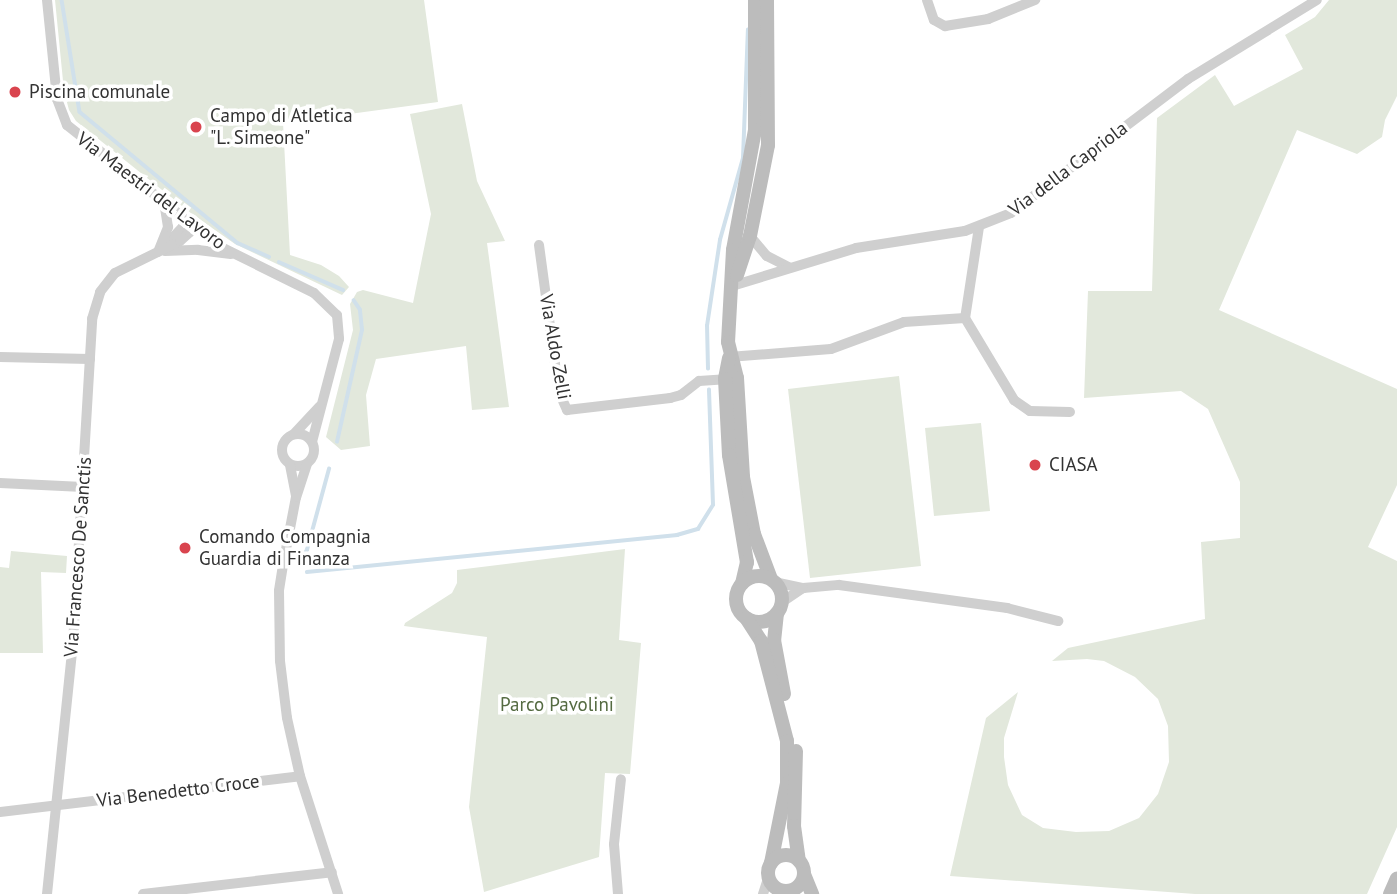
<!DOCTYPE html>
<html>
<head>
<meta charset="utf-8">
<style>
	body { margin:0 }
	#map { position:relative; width:1397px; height:894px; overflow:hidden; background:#fff; font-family:"PT Sans",sans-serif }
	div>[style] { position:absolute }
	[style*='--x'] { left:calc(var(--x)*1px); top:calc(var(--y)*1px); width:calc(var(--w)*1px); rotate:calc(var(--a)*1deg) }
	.green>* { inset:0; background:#e2e8dc }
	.stream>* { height:3.5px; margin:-1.75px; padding:0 1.75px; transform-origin:1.75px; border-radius:1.75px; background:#d0e0eb }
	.street>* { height:10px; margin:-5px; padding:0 5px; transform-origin:5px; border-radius:5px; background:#cfcfcf }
	.street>.ring { margin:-5px; padding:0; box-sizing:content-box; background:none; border:10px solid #cfcfcf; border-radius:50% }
	.secondary>* { height:14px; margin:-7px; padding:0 7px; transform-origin:7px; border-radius:7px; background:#bcbcbc }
	.secondary>.ring { margin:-7px; padding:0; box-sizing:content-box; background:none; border:14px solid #bcbcbc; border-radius:50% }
	.dots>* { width:19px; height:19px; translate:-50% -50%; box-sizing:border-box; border:4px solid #fff; border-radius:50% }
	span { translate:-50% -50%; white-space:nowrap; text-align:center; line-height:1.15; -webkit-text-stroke:7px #fff; paint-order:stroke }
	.poi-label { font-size:19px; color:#323232 }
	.left { translate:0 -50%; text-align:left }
	.street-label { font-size:19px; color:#323232 }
	.park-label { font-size:19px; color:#556b42 }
</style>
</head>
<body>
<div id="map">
	<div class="green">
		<div style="clip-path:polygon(55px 0,424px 0,438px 102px,283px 123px,290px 255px,321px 265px,339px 276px,349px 287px,342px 295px,235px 244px,192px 214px,76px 121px,69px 110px,64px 91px)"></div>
		<div style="clip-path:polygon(1329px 0,1397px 0,1397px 96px,1385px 120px,1382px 137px,1357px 154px,1297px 130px,1219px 310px,1397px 389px,1397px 485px,1368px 547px,1397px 561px,1397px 827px,1367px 894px,1195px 894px,950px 876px,986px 718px,1018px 692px,1004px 738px,1004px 757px,1008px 785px,1022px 815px,1043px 828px,1076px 832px,1109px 831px,1139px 818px,1158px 794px,1169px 762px,1168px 726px,1158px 699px,1135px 677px,1104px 661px,1087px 659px,1052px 661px,1068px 648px,1205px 619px,1201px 542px,1240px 538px,1240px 482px,1208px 409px,1181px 391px,1084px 398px,1088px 291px,1152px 291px,1157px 118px,1215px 75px,1234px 106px,1303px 69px,1285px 35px,1315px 17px)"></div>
		<div style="clip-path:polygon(462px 104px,477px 181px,505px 241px,487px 243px,509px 407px,472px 410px,466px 346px,376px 359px,366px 395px,370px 446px,341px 450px,326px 437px,353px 330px,350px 304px,357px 292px,363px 290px,413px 303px,431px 214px,410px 114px)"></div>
		<div style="clip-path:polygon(899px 376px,921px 566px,810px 578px,788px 389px)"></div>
		<div style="clip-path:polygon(981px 423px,990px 511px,934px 516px,925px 428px)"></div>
		<div style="clip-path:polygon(625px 549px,619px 640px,641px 643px,630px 774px,605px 773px,599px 857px,484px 892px,469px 807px,487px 637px,404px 626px,405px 623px,452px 593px,457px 583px,457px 570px)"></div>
		<div style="clip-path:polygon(11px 551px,67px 556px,66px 573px,41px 572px,43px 653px,0 653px,0 567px,9px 568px)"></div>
	</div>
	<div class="stream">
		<div style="--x:62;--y:0;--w:113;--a:80.9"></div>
		<div style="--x:80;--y:112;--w:205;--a:39.7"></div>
		<div style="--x:238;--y:243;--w:34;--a:24"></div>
		<div style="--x:279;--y:262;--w:70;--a:23.6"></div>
		<div style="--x:708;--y:369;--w:43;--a:-91.3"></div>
		<div style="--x:707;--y:326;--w:87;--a:-81.4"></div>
		<div style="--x:720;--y:240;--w:85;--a:-74.3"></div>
		<div style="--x:743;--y:158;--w:128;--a:-87.8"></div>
		<div style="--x:337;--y:442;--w:115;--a:-77.4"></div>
		<div style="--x:362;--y:330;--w:20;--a:-96"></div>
		<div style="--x:360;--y:310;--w:11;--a:-124"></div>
		<div style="--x:300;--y:562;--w:14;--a:-60"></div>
		<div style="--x:307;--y:550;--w:84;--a:-74.8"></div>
		<div style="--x:307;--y:572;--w:372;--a:-5.7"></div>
		<div style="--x:677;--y:535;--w:22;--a:-16"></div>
		<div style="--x:698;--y:529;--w:28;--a:-58"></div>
		<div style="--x:713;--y:505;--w:115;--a:-92"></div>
	</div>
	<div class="street">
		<div style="--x:47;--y:0;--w:100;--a:84.2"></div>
		<div style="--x:57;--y:99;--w:28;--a:69"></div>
		<div style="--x:67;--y:125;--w:194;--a:38.5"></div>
		<div style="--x:219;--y:246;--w:106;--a:26.3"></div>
		<div style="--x:314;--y:293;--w:32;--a:44"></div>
		<div style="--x:337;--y:315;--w:24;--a:85"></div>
		<div style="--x:339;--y:339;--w:106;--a:104.7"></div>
		<div style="--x:927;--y:0;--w:21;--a:71"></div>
		<div style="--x:934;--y:20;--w:13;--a:29"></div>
		<div style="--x:945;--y:26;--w:44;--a:-9.2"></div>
		<div style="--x:988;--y:19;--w:51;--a:-22"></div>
		<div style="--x:979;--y:227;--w:92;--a:98.7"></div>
		<div style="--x:965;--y:318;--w:96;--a:59.1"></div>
		<div style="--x:1014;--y:400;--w:19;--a:35"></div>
		<div style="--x:1030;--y:411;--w:40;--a:1.4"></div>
		<div style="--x:750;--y:236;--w:26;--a:50"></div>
		<div style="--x:767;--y:256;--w:25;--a:27"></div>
		<div style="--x:166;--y:245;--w:25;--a:-47"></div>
		<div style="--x:183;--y:227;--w:8;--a:-14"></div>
		<div style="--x:539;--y:245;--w:148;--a:82.3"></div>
		<div style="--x:559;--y:392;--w:20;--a:66"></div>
		<div style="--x:567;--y:410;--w:104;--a:-6.6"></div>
		<div style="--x:670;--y:398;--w:11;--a:-15"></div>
		<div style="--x:681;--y:395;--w:23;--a:-38"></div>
		<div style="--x:699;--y:381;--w:26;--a:-4"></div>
		<div style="--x:165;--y:251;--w:33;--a:-2"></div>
		<div style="--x:198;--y:250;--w:33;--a:7"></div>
		<div style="--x:158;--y:252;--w:27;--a:-68"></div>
		<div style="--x:168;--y:227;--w:24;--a:-99"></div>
		<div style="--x:732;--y:286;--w:130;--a:-17"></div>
		<div style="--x:856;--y:248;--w:110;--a:-8.9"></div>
		<div style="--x:965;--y:231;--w:49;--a:-21.4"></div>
		<div style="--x:1011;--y:213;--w:222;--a:-37.1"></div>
		<div style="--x:1188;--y:79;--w:151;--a:-31.5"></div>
		<div style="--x:0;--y:357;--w:90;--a:1.3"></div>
		<div style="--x:729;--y:357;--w:102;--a:-4.5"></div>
		<div style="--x:831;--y:349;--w:78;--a:-20.3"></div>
		<div style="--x:904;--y:322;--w:61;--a:-3.8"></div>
		<div class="ring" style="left:282px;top:434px;width:22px;height:22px"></div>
		<div style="--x:294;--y:434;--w:38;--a:-47"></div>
		<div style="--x:307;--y:464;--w:35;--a:108"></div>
		<div style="--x:296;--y:497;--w:69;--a:100.8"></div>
		<div style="--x:283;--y:565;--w:26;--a:99"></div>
		<div style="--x:279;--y:591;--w:70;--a:89.2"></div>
		<div style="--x:280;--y:661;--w:57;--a:83"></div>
		<div style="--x:287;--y:718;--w:59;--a:77.4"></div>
		<div style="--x:300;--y:776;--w:124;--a:72.1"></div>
		<div style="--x:290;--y:465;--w:32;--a:79"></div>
		<div style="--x:0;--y:483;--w:83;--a:2.8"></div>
		<div style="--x:774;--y:582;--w:30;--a:12"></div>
		<div style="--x:803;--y:588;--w:36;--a:-5"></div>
		<div style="--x:839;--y:585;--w:170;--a:7.8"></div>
		<div style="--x:1007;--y:608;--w:53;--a:14.3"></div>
		<div style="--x:782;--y:602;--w:25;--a:-34"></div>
		<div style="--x:0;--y:812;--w:302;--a:-6.8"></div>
		<div style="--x:47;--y:894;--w:252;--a:-84.1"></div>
		<div style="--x:73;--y:643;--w:325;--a:-86.6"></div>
		<div style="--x:92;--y:319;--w:28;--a:-73"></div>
		<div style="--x:100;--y:292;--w:24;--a:-52"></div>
		<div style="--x:115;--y:273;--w:72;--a:-26.2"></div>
		<div style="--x:180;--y:241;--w:13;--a:-42"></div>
		<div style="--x:190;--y:232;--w:7;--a:-82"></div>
		<div style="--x:143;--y:894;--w:190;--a:-6.6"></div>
		<div style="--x:618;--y:894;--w:50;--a:-94.6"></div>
		<div style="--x:614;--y:844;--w:65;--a:-83.9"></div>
		<div style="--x:763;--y:894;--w:19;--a:-72"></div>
		<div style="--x:777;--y:894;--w:8;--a:-23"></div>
	</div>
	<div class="secondary">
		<div style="--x:755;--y:0;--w:130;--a:90"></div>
		<div style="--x:755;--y:130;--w:122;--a:100.4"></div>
		<div style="--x:733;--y:250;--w:92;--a:93.1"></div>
		<div style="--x:728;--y:342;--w:37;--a:76"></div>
		<div style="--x:737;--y:378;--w:99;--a:86.5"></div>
		<div style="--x:743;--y:477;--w:58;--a:79.1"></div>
		<div style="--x:754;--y:534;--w:48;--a:69.3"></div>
		<div style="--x:737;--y:275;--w:41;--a:-71.6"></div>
		<div style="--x:750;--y:236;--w:93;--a:-78.8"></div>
		<div style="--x:768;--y:145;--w:145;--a:-90.4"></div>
		<div style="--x:729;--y:358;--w:21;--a:101"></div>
		<div style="--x:725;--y:379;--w:76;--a:87"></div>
		<div style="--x:729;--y:455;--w:109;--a:80.5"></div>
		<div style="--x:747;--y:562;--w:22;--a:103"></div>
		<div class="ring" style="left:736px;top:576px;width:32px;height:32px"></div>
		<div style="--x:777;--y:613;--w:27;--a:96"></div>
		<div style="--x:774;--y:640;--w:55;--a:79.5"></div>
		<div style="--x:746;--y:618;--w:27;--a:57"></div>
		<div style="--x:761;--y:641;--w:103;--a:75.4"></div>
		<div style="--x:787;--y:741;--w:42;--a:90"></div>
		<div style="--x:787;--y:783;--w:82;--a:101.3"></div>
		<div style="--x:796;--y:751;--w:75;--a:91.5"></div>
		<div style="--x:794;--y:826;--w:35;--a:82"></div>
		<div class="ring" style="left:768px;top:855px;width:22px;height:22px"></div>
		<div style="--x:804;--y:874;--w:22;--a:68"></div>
		<div style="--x:1390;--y:894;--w:17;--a:-66"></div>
	</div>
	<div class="dots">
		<div style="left:15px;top:92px;background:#d9444e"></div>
		<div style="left:196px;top:127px;background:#d9444e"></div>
		<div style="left:1035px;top:465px;background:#d9444e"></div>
		<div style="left:185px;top:548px;background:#d9444e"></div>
	</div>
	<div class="poi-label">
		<span class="left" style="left:29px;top:92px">Piscina comunale</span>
		<span class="left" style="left:210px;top:127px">Campo di Atletica<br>"L. Simeone"</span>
		<span class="left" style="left:1049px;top:465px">CIASA</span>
		<span class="left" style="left:199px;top:548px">Comando Compagnia<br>Guardia di Finanza</span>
	</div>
	<div class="street-label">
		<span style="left:1068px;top:169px;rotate:-37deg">Via della Capriola</span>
		<span style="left:151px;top:191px;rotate:37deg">Via Maestri del Lavoro</span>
		<span style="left:555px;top:347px;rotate:80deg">Via Aldo Zelli</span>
		<span style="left:78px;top:557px;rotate:-86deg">Via Francesco De Sanctis</span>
		<span style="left:178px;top:791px;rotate:-7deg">Via Benedetto Croce</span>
	</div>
	<div class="park-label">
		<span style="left:557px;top:705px">Parco Pavolini</span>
	</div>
</div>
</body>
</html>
